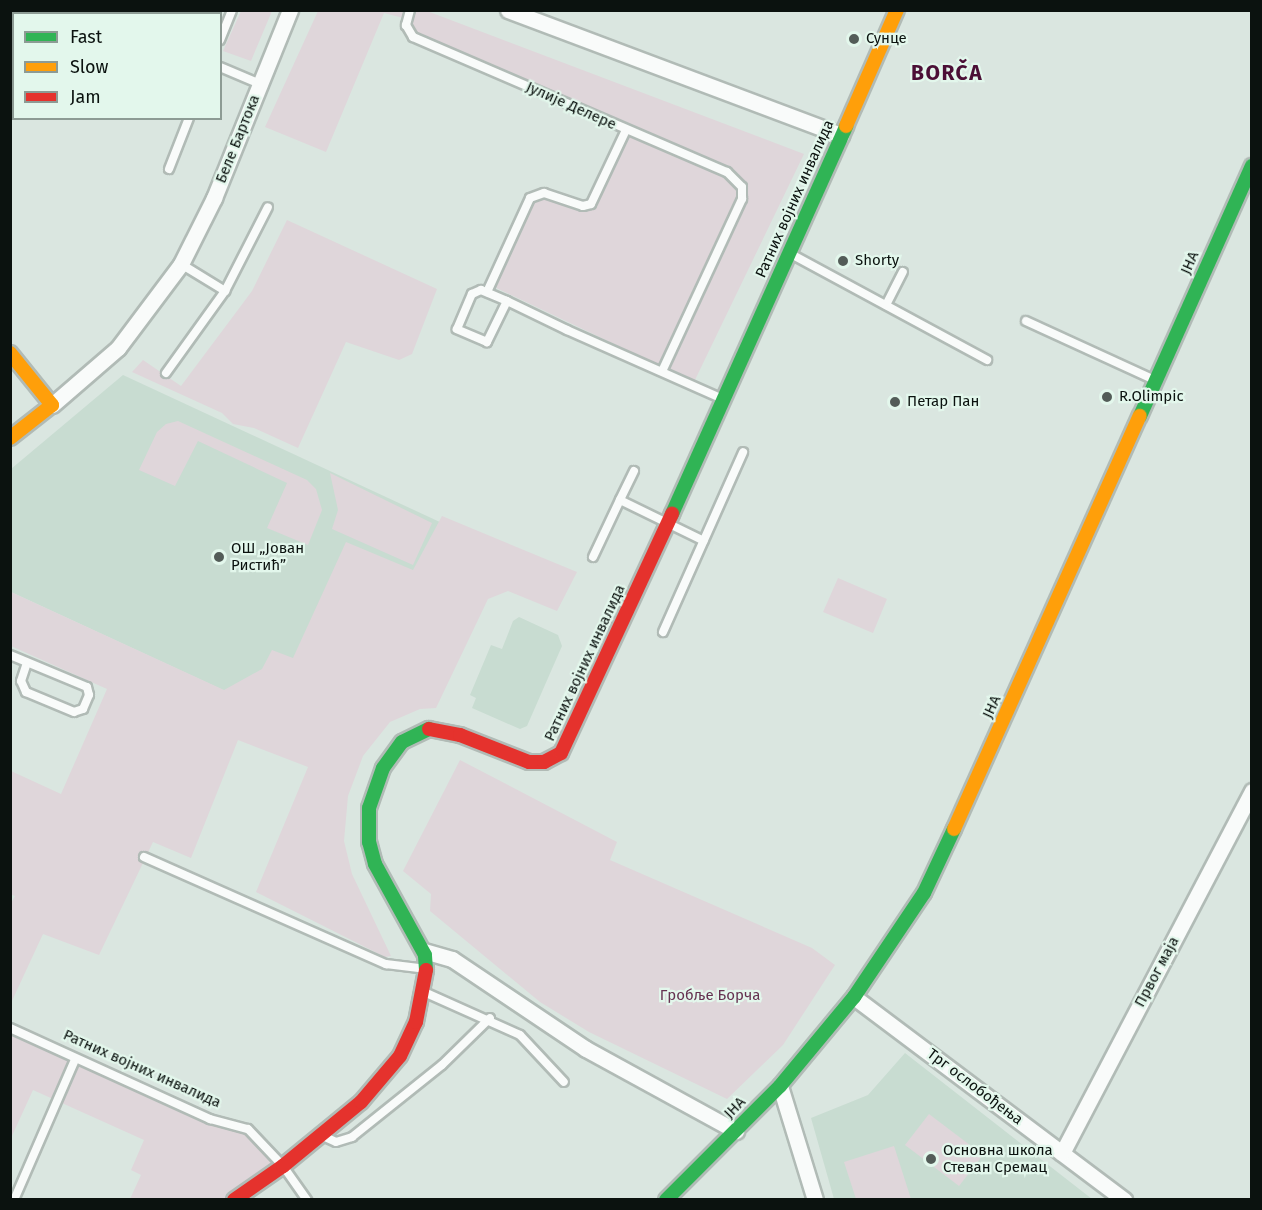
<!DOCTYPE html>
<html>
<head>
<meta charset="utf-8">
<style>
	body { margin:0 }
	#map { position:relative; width:1262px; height:1210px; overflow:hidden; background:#dae6e0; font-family:"Fira Sans",sans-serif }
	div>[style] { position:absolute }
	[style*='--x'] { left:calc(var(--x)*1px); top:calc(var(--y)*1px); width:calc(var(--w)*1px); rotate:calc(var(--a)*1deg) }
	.built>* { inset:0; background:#c8dcd1 }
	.green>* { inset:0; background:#dfd6da }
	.roads { filter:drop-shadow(2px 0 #b1bbb6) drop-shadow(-2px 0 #b1bbb6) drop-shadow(0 2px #b1bbb6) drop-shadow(0 -2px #b1bbb6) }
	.lane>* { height:8px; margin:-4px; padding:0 4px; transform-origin:4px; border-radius:4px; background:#f9fbfa }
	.street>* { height:15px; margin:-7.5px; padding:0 7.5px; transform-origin:7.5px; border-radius:7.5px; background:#f9fbfa }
	.fast>* { height:14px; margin:-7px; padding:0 7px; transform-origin:7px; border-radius:7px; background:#30b455 }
	.slow>* { height:14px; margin:-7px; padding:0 7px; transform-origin:7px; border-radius:7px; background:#ff9f0a }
	.jam>* { height:14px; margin:-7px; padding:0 7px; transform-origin:7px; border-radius:7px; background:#e5322d }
	.dots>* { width:16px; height:16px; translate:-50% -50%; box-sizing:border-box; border:3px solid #e3f7ec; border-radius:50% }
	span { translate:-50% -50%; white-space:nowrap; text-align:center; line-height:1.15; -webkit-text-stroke:4.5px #e3f7ec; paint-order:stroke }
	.poi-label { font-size:15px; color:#0b120f }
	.left { translate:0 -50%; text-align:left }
	.street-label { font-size:15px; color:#0b120f }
	.park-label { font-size:15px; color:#663251 }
	.district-label { font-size:21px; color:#4b0f36; font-weight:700; letter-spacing:1.5px }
	.frame { position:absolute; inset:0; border:12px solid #0b120f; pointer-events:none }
	.legend { position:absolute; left:12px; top:12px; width:210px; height:108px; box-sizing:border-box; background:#e3f7ec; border:2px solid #8d9b94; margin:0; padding:8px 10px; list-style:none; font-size:18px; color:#0b120f }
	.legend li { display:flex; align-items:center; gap:12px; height:30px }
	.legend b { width:30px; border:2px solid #8d9b94 }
</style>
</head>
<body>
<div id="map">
	<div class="built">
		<div style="clip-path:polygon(123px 375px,442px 523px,342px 745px,11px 592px,11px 469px)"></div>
		<div style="clip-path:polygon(519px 617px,558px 635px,562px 646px,527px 726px,520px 729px,472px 708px,476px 698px,470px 695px,491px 645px,502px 649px,513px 621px)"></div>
		<div style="clip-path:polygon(905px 1053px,1092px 1199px,834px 1199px,811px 1118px,868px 1095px)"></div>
	</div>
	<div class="green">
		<div style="clip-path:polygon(241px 11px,272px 11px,251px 61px,223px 51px)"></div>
		<div style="clip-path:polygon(318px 11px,427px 11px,804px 154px,694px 382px,490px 285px,535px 194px,587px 206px,626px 130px,413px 37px,407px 19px,384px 13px,326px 152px,265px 127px)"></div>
		<div style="clip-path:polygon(287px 220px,437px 289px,412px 354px,399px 360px,346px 342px,298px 448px,254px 428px,233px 424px,222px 413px,132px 372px,143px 360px,181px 386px,252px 291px)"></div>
		<div style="clip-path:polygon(178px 421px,307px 480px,316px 489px,322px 510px,308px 545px,267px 528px,287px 483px,198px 441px,175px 486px,139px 470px,157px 432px,166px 424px)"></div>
		<div style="clip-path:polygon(330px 473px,432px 523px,413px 565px,332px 529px,338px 510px)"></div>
		<div style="clip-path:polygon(442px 516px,577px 572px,557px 611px,508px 591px,488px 599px,436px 708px,420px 709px,390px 722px,363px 756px,348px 796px,344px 841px,352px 874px,391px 956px,385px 957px,256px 892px,308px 767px,238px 740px,191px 858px,153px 842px,99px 955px,43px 934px,11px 1003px,10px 905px,15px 896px,10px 894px,11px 771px,61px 794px,107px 689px,11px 646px,11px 592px,224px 690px,262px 669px,272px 650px,293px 658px,346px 542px,413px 570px)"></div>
		<div style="clip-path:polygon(838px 578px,887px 599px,873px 633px,823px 612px)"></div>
		<div style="clip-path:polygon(460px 760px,617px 842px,610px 860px,812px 948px,835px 965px,783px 1045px,727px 1099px,589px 1032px,540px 1002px,430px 911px,431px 894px,403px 871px)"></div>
		<div style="clip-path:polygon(11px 1028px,210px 1119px,248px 1129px,283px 1166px,234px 1199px,130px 1199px,141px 1175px,131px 1170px,144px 1140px,33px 1090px,11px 1138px)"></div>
		<div style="clip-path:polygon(929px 1114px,983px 1155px,959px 1186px,905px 1145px)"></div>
		<div style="clip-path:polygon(894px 1146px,911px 1199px,856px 1199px,844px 1162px)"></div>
	</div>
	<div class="roads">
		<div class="lane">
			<div style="--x:410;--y:10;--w:16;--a:105"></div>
			<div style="--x:406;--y:25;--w:14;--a:60"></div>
			<div style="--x:413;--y:37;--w:342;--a:23.3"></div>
			<div style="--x:727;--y:172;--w:21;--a:45"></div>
			<div style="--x:742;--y:187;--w:12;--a:90"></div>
			<div style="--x:742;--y:199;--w:190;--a:114.9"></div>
			<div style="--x:220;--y:40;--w:32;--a:-68"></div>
			<div style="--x:220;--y:67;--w:43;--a:23"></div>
			<div style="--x:169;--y:169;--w:55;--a:-68.6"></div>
			<div style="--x:791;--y:254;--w:223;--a:28.4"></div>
			<div style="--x:181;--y:264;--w:52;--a:31.5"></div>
			<div style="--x:487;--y:292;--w:103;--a:-65.4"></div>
			<div style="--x:530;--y:198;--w:15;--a:-20"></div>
			<div style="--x:544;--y:193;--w:41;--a:18.4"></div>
			<div style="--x:583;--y:206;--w:8;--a:-14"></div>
			<div style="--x:591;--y:204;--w:82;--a:-64.7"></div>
			<div style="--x:507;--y:301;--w:46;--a:116"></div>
			<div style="--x:487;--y:342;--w:33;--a:-157"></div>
			<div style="--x:457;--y:329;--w:38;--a:-67"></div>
			<div style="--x:472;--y:294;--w:10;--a:-24"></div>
			<div style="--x:481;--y:290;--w:28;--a:23"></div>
			<div style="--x:507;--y:301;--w:67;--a:25.8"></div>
			<div style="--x:567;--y:330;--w:171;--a:23.9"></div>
			<div style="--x:886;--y:305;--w:37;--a:-63"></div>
			<div style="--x:1026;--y:321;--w:142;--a:24.6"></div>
			<div style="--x:166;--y:373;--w:101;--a:-54.3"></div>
			<div style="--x:225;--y:291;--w:94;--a:-62.9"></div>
			<div style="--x:634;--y:471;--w:32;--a:116"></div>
			<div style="--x:620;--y:500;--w:93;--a:26"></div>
			<div style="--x:593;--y:557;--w:63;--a:-64.7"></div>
			<div style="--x:663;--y:632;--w:197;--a:-66"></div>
			<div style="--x:10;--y:655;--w:83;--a:22.6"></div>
			<div style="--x:87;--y:687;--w:8;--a:76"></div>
			<div style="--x:89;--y:695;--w:15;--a:113"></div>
			<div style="--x:83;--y:709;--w:9;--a:162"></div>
			<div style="--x:74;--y:712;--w:52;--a:-157.4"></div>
			<div style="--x:26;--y:692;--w:12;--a:-114"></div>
			<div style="--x:21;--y:681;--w:19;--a:-72"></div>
			<div style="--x:144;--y:857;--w:265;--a:23.9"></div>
			<div style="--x:386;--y:964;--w:39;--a:7"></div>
			<div style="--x:424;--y:992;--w:105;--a:24.1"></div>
			<div style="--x:520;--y:1035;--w:64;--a:46.9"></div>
			<div style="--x:10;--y:1028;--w:220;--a:24.5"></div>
			<div style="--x:210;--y:1119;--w:39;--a:15"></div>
			<div style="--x:248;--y:1129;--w:51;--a:46.6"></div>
			<div style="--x:283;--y:1166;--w:42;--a:54.8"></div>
			<div style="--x:323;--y:1136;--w:14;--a:25"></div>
			<div style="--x:336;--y:1142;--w:17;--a:-17"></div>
			<div style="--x:352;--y:1137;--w:115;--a:-38.7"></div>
			<div style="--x:442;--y:1065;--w:67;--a:-44.4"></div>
			<div style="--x:14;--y:1200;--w:153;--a:-66.5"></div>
		</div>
		<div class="street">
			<div style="--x:508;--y:10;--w:356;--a:20.6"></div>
			<div style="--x:52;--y:405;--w:87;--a:-40.8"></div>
			<div style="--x:118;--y:348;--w:105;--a:-53.1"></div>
			<div style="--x:181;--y:264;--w:74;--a:-63.4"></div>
			<div style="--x:214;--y:198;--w:203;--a:-68"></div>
			<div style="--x:424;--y:951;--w:29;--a:16"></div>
			<div style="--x:452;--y:959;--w:161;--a:33.9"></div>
			<div style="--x:586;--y:1049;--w:171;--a:28.7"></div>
			<div style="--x:854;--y:997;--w:338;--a:36.9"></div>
			<div style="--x:780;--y:1086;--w:119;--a:72.9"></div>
			<div style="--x:1062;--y:1153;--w:409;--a:-62.3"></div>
		</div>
		<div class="fast">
			<div style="--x:1140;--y:416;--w:274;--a:-65.9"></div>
			<div style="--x:672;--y:514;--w:425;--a:-65.8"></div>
			<div style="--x:426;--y:970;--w:15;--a:-94"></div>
			<div style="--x:425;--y:955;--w:104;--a:-118.8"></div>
			<div style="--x:375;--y:864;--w:23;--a:-105"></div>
			<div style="--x:369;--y:842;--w:34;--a:-90"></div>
			<div style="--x:369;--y:808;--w:42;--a:-70.7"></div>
			<div style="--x:383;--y:768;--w:32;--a:-54"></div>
			<div style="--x:402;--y:742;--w:30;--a:-26"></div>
			<div style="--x:666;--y:1200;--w:161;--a:-45"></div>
			<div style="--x:780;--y:1086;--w:116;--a:-50.3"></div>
			<div style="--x:854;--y:997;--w:125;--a:-56.1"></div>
			<div style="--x:924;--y:893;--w:71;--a:-64.9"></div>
		</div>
		<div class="slow">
			<div style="--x:846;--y:126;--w:127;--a:-66.3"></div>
			<div style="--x:10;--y:353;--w:67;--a:51.1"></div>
			<div style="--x:52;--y:405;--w:53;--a:141.8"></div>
			<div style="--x:954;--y:829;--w:453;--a:-65.8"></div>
		</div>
		<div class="jam">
			<div style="--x:429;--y:729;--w:32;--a:11"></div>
			<div style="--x:460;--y:735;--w:74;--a:21.4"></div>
			<div style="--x:529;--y:762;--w:15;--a:0"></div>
			<div style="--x:544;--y:762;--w:19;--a:-28"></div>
			<div style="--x:561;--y:753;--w:264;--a:-65.1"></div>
			<div style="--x:234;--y:1200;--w:60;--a:-34.8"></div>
			<div style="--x:283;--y:1166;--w:101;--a:-39.4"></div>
			<div style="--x:361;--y:1102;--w:60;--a:-49.7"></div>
			<div style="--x:400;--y:1056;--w:38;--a:-65"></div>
			<div style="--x:416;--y:1022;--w:53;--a:-79.1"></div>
		</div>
	</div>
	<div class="dots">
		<div style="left:854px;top:39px;background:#535c58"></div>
		<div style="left:843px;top:261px;background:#535c58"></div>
		<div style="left:1107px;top:397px;background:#535c58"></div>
		<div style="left:895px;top:402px;background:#535c58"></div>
		<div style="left:219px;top:557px;background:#535c58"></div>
		<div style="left:931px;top:1159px;background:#535c58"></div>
	</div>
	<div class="poi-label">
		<span class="left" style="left:866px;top:39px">Сунце</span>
		<span class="left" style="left:855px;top:261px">Shorty</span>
		<span class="left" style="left:1119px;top:397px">R.Olimpic</span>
		<span class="left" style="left:907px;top:402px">Петар Пан</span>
		<span class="left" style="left:231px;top:557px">ОШ „Јован<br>Ристић”</span>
		<span class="left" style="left:943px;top:1159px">Основна школа<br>Стеван Сремац</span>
	</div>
	<div class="street-label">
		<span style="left:571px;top:106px;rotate:24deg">Јулије Делере</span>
		<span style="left:238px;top:139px;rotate:-68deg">Беле Бартока</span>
		<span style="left:795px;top:199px;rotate:-66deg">Ратних војних инвалида</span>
		<span style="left:1190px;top:263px;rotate:-66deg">ЈНА</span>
		<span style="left:585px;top:663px;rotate:-65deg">Ратних војних инвалида</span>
		<span style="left:992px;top:707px;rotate:-65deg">ЈНА</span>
		<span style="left:1157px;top:972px;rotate:-62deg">Првог маја</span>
		<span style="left:142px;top:1069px;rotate:24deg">Ратних војних инвалида</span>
		<span style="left:975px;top:1087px;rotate:37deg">Трг ослобођења</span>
		<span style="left:735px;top:1108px;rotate:-46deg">ЈНА</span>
	</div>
	<div class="park-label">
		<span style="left:710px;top:996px">Гробље Борча</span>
	</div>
	<div class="district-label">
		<span style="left:947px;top:73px">BORČA</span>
	</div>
	<div class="frame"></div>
	<ul class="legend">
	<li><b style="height:8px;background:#30b455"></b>Fast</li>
	<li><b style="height:8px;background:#ff9f0a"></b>Slow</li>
	<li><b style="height:8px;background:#e5322d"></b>Jam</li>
	</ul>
</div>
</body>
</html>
